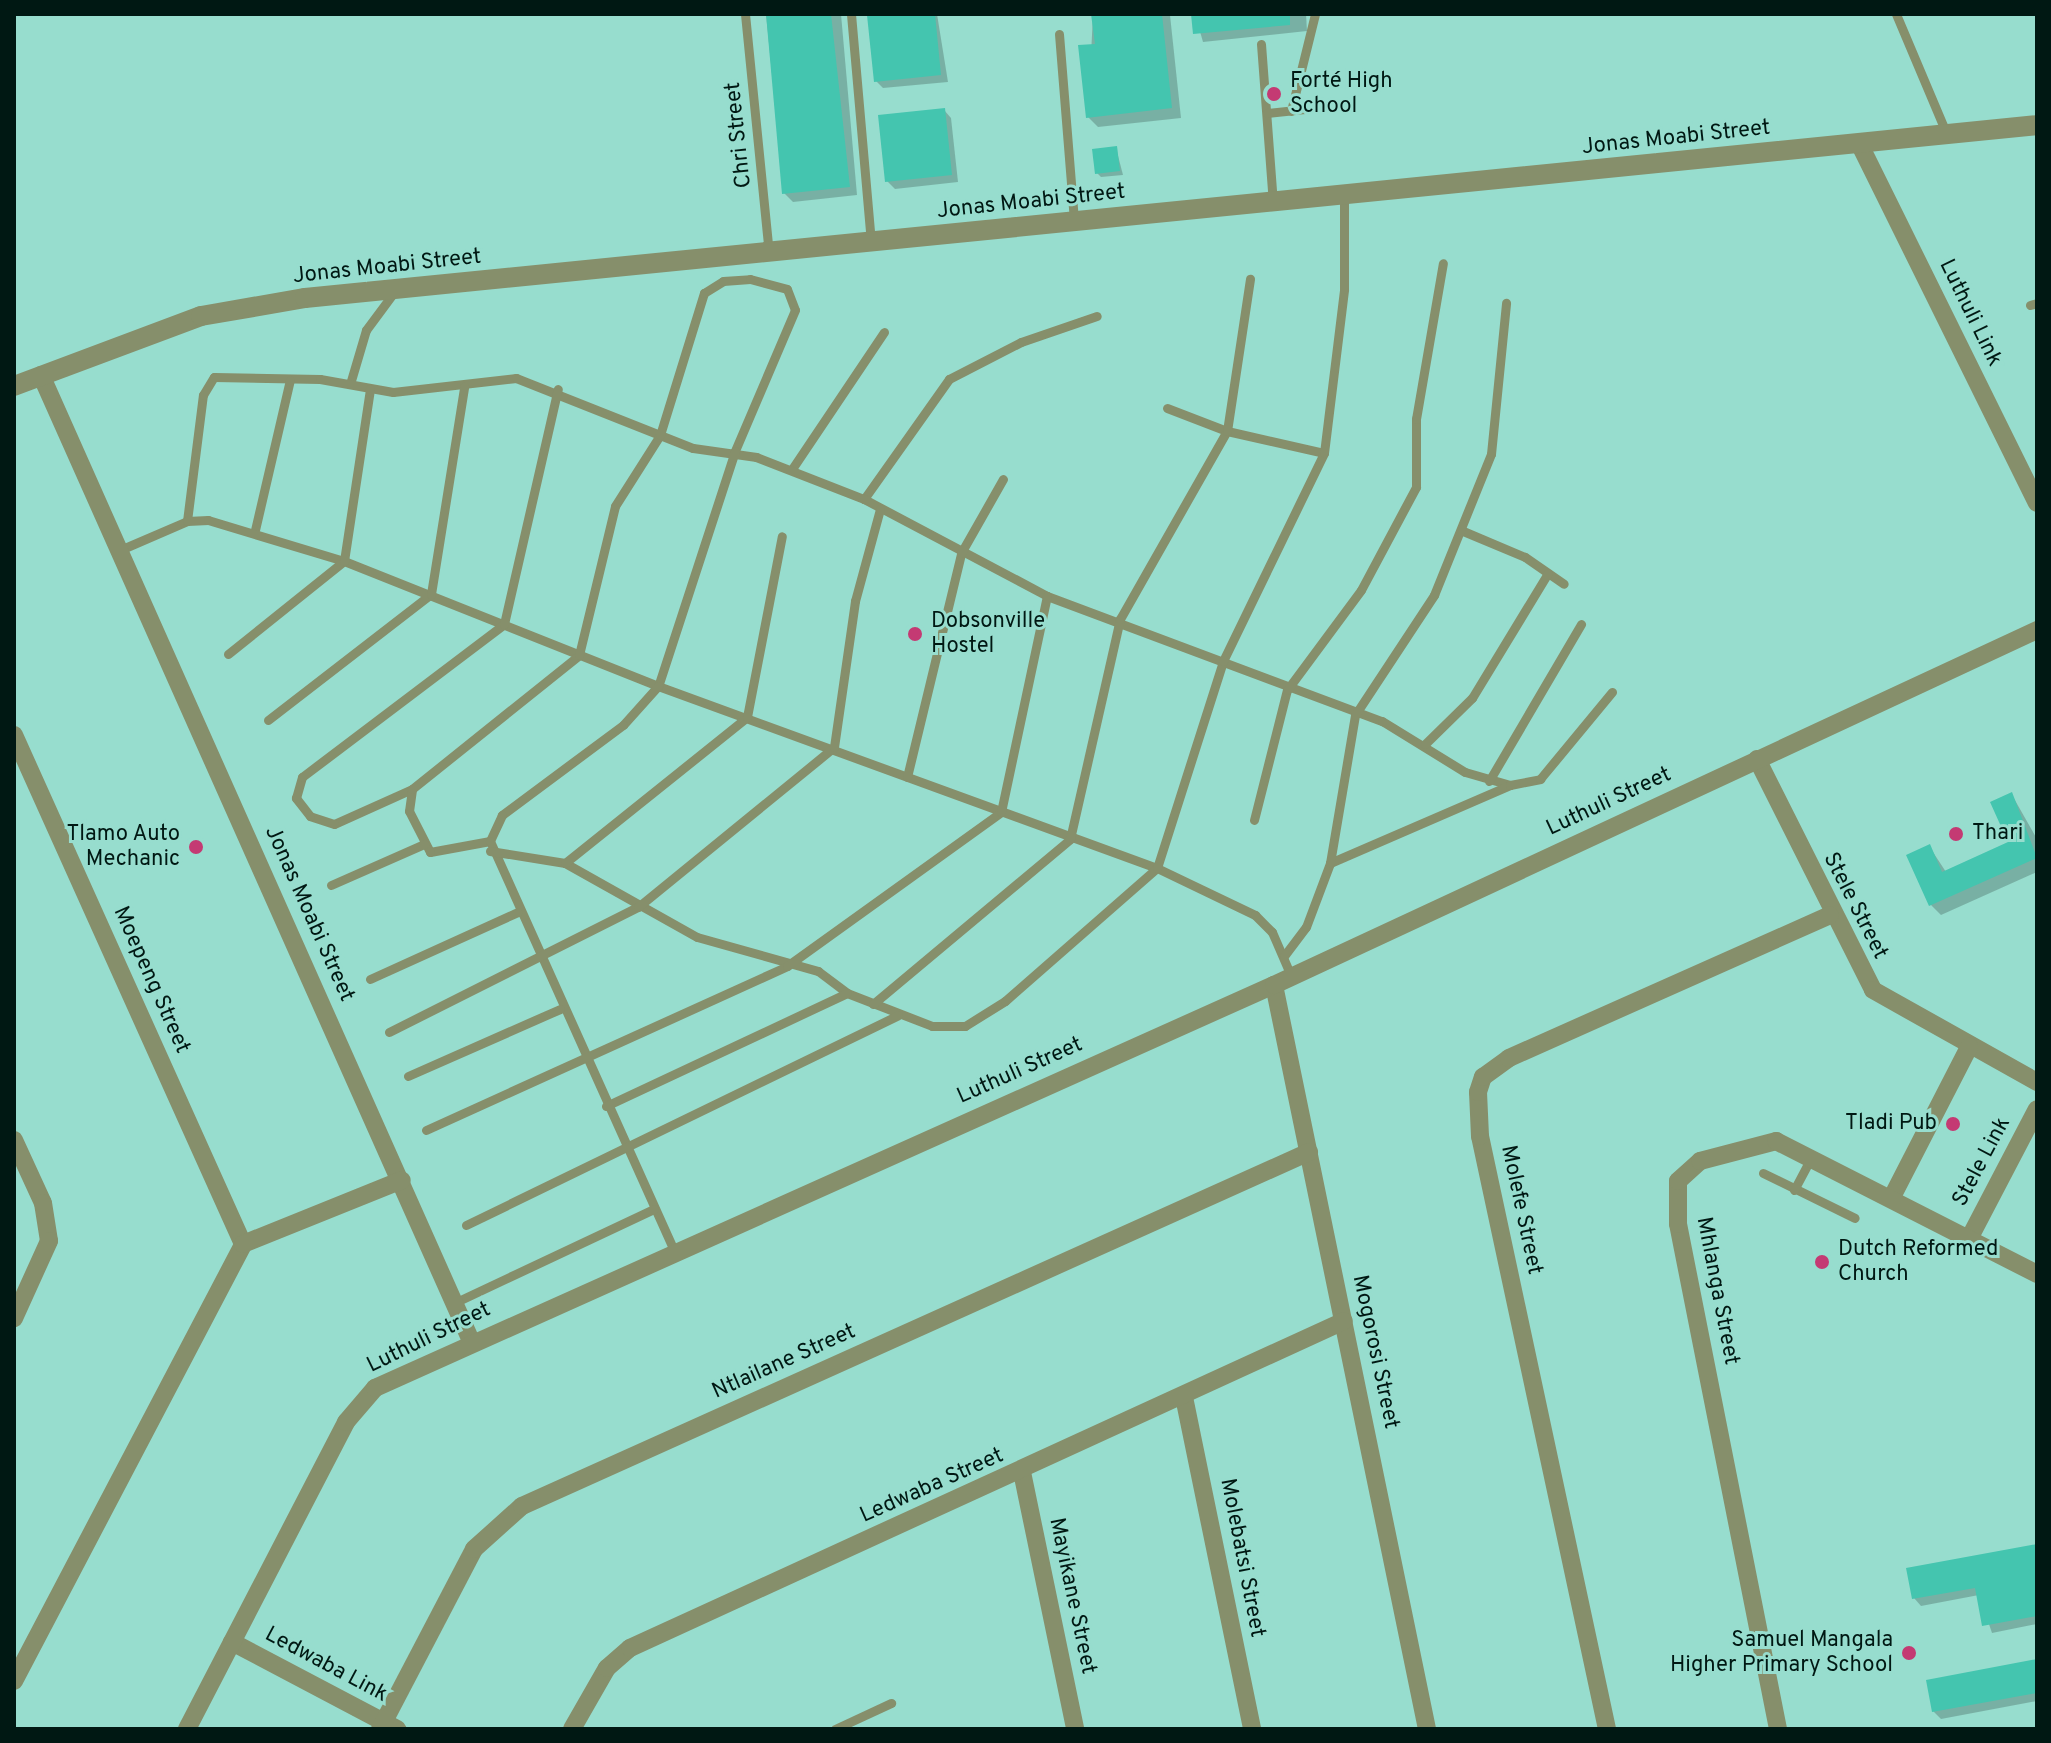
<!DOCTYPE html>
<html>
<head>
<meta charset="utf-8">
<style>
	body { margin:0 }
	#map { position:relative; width:2051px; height:1743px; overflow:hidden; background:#97ddce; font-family:Overpass,sans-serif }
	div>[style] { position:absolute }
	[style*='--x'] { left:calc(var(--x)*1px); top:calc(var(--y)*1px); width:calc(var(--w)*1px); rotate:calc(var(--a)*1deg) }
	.shadow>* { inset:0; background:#0003 }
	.building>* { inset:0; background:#44c5af }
	.service>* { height:9px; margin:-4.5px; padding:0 4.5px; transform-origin:4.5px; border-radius:4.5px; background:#868f6b }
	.minor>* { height:18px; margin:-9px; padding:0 9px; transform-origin:9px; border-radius:9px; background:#868f6b }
	.tertiary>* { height:20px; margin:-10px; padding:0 10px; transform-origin:10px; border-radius:10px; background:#868f6b }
	.dots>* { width:22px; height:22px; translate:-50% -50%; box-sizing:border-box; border:4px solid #97ddce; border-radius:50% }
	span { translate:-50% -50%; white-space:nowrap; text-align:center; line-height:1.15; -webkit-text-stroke:6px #97ddce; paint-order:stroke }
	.poi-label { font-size:22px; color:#001813 }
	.left { translate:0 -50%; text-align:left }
	.right { translate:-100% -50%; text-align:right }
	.street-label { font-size:22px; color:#001813 }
	.frame { position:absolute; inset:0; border:16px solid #001813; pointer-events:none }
</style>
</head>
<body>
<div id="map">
	<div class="shadow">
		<div style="clip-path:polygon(766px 14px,841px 14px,857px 195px,793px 202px,784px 193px)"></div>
		<div style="clip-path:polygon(937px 14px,948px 82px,883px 88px,876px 81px,869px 17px)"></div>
		<div style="clip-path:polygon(1093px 14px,1170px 15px,1181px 118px,1098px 127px,1088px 117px)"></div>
		<div style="clip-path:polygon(1195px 14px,1306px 14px,1307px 31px,1203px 42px)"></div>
		<div style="clip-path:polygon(944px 110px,951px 118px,958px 182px,895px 189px,887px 181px)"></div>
		<div style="clip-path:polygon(1116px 148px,1123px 175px,1101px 177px,1097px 173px)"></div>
		<div style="clip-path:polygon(2012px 795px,2037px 839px,2037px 872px,1941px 915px,1931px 905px,1929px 846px,1946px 872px,2011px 844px)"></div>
		<div style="clip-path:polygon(2037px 1546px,2037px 1624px,1992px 1633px,1979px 1595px,1921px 1606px,1914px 1598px)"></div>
		<div style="clip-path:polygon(2037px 1661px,2037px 1701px,1941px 1719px,1933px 1711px)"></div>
	</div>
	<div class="building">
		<div style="clip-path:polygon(766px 14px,831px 14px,850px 187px,782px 194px)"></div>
		<div style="clip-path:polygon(935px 14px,941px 75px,874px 82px,867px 15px)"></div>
		<div style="clip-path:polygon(1091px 14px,1162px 14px,1172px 108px,1086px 118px,1078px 45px,1095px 44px)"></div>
		<div style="clip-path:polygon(1191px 14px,1290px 14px,1290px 25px,1193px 34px)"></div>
		<div style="clip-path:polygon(945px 108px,952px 175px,885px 182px,878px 115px)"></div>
		<div style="clip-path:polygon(1117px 146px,1120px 171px,1095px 174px,1092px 149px)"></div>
		<div style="clip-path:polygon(2012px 792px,2037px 858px,1929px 906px,1906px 855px,1930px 844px,1942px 872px,2008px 842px,1990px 802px)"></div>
		<div style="clip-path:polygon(2037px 1544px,2037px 1616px,1982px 1626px,1975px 1588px,1912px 1599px,1906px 1568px)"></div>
		<div style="clip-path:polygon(2037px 1659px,2037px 1693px,1932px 1712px,1926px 1680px)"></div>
	</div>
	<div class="service">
		<div style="--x:745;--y:14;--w:240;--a:84.3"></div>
		<div style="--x:851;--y:14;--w:229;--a:85"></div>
		<div style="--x:1896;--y:14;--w:131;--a:67.1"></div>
		<div style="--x:1059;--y:34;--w:189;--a:85.4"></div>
		<div style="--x:1261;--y:44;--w:158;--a:85.7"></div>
		<div style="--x:1291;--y:111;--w:100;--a:-76.1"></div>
		<div style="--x:1267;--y:113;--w:76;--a:-6"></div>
		<div style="--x:2030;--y:305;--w:7;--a:-16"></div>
		<div style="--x:350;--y:384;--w:56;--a:-73.5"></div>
		<div style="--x:366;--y:330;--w:49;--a:-53.4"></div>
		<div style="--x:1167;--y:408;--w:64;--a:21"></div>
		<div style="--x:1227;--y:431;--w:99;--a:12.8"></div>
		<div style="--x:792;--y:469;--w:165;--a:-56.1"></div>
		<div style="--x:864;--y:499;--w:147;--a:-54.7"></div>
		<div style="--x:949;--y:379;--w:81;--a:-27.2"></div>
		<div style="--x:1021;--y:342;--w:80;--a:-18.9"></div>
		<div style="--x:187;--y:521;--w:127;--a:-82.8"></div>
		<div style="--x:203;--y:395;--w:21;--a:-59"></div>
		<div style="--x:214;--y:377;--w:106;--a:1.1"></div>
		<div style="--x:320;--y:379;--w:74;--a:10.1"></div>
		<div style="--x:393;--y:392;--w:124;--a:-6.5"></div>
		<div style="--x:516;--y:378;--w:190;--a:21.6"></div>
		<div style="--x:693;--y:448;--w:64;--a:8.1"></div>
		<div style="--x:756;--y:457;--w:116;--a:21.3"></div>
		<div style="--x:864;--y:499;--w:207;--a:27.9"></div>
		<div style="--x:1047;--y:596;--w:358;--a:20.5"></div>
		<div style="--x:1382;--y:721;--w:97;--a:31.6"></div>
		<div style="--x:1465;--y:772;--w:47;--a:16.1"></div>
		<div style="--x:255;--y:530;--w:154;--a:-76.9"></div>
		<div style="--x:1463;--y:531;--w:67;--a:22.8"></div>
		<div style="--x:1525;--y:557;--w:47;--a:34.7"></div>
		<div style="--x:120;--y:550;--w:73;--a:-23.4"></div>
		<div style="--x:187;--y:521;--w:21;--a:-3"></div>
		<div style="--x:208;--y:520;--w:142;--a:16.8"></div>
		<div style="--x:344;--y:561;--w:338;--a:21.7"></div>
		<div style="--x:658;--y:686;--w:531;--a:20.04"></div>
		<div style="--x:1157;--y:868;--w:109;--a:25.6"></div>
		<div style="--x:1255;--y:915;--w:24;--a:45"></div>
		<div style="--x:1272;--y:932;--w:48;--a:66.6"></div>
		<div style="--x:228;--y:654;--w:149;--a:-38.7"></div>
		<div style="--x:344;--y:561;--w:174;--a:-81.4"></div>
		<div style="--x:268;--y:720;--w:206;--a:-37.7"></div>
		<div style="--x:431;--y:594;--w:210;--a:-80.9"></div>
		<div style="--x:1425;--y:744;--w:66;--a:-44.4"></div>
		<div style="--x:1472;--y:698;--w:146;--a:-58.7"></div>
		<div style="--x:907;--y:777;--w:230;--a:-76.4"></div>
		<div style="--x:961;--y:553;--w:85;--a:-60.4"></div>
		<div style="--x:1489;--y:781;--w:182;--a:-59.6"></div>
		<div style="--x:412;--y:789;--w:85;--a:155.8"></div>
		<div style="--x:334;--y:824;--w:25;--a:-162"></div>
		<div style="--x:310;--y:816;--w:23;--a:-128"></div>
		<div style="--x:296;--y:798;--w:22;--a:-74"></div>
		<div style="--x:302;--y:777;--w:253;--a:-37.1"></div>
		<div style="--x:504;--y:624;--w:241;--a:-77.1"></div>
		<div style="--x:1254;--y:820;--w:134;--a:-75.8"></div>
		<div style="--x:1287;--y:690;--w:124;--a:-53.5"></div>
		<div style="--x:1361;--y:590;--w:117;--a:-61.9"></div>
		<div style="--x:1416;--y:487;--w:68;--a:-90"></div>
		<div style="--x:1416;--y:419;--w:158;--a:-80.2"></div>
		<div style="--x:490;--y:841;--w:61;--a:169.6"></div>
		<div style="--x:430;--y:852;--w:46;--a:-117.1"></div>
		<div style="--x:409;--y:811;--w:22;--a:-82"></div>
		<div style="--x:412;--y:789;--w:214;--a:-38.7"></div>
		<div style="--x:579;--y:655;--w:153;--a:-76.4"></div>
		<div style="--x:615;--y:506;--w:84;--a:-57.6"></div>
		<div style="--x:660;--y:435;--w:149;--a:-72.8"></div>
		<div style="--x:704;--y:293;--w:22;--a:-32"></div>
		<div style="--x:723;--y:281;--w:27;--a:-4"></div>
		<div style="--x:750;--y:279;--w:38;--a:15"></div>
		<div style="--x:787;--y:289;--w:22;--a:69"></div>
		<div style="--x:795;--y:310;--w:153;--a:113.1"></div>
		<div style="--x:735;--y:451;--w:247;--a:108.1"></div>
		<div style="--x:658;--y:686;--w:52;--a:131.9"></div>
		<div style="--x:623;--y:725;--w:151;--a:143.4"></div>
		<div style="--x:502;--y:815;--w:29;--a:115"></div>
		<div style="--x:490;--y:841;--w:451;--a:65.8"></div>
		<div style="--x:490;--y:851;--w:76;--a:9.1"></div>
		<div style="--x:565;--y:863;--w:151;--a:29.3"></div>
		<div style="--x:697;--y:937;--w:126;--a:15.7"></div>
		<div style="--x:818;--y:971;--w:36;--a:37"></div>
		<div style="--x:847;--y:993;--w:91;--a:21.2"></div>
		<div style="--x:932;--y:1026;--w:33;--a:0"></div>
		<div style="--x:965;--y:1026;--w:47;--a:-32"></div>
		<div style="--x:1005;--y:1001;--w:202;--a:-41.2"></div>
		<div style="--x:1157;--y:868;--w:217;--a:-72.3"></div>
		<div style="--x:1223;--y:661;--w:231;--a:-64.1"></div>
		<div style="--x:1324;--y:453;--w:165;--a:-83"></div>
		<div style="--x:1344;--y:289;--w:94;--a:-90"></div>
		<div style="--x:565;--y:863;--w:233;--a:-38.7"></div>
		<div style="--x:747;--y:717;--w:184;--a:-79.1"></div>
		<div style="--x:1330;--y:863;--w:196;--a:-23.4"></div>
		<div style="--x:1510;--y:785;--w:31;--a:-11"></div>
		<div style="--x:1540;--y:779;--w:113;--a:-50.4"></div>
		<div style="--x:331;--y:885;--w:102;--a:-23.8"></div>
		<div style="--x:1284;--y:956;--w:36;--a:-53"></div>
		<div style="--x:1306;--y:927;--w:68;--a:-69.4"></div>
		<div style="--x:1330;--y:863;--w:150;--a:-80.4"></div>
		<div style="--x:1355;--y:715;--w:144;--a:-56.6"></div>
		<div style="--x:1434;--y:595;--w:152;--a:-68"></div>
		<div style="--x:1491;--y:454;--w:152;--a:-84.3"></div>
		<div style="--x:370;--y:979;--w:162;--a:-24.4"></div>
		<div style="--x:873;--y:1004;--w:257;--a:-39.9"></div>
		<div style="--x:1070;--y:839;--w:226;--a:-77.2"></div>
		<div style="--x:1120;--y:619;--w:216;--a:-60.4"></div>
		<div style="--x:1227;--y:431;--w:154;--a:-81.4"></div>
		<div style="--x:389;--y:1032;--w:279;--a:-26.7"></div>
		<div style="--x:638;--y:907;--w:253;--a:-39.2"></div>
		<div style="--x:834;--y:747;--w:148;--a:-81.8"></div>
		<div style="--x:855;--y:601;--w:95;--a:-74.8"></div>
		<div style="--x:408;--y:1076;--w:166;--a:-23.8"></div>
		<div style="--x:606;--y:1106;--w:266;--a:-25.1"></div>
		<div style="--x:426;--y:1130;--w:397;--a:-24.4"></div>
		<div style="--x:787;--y:966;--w:264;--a:-35.7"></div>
		<div style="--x:1001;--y:812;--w:221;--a:-78"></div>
		<div style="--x:1763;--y:1173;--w:102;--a:26.1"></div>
		<div style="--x:1794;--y:1190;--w:36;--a:-62"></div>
		<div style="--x:466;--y:1225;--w:480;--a:-25.9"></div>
		<div style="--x:454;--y:1303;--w:221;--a:-25.2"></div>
		<div style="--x:835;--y:1729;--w:62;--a:-24.9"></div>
	</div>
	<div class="minor">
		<div style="--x:1860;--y:145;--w:399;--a:63.7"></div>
		<div style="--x:41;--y:375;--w:1060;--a:66"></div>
		<div style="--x:14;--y:735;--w:558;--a:65.78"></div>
		<div style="--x:1757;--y:759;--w:258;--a:63.3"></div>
		<div style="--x:1873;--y:990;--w:188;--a:29.3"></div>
		<div style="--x:1274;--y:985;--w:760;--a:78.38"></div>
		<div style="--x:14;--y:1140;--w:69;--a:65.3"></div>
		<div style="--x:43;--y:1203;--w:38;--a:81"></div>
		<div style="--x:49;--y:1241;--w:85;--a:114.4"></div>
		<div style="--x:1892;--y:1197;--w:169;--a:-62.8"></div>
		<div style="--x:1970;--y:1237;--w:144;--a:-62.4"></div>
		<div style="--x:1184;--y:1397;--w:339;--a:78.4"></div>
		<div style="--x:1022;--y:1472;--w:262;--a:78.3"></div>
		<div style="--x:232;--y:1642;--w:187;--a:27.8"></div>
		<div style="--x:14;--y:1681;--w:493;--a:-62.3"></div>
		<div style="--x:243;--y:1244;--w:171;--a:-21.9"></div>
		<div style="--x:187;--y:1729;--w:346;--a:-62.6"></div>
		<div style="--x:346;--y:1422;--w:45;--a:-49.5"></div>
		<div style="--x:375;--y:1388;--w:985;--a:-24.15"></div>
		<div style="--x:1274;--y:985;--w:842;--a:-24.95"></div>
		<div style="--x:380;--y:1729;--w:203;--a:-62.4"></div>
		<div style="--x:474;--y:1549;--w:64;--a:-41.9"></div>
		<div style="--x:522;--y:1506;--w:863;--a:-24.22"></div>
		<div style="--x:572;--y:1729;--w:70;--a:-60.2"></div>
		<div style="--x:607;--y:1668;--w:30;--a:-41"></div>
		<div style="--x:630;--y:1648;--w:785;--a:-24.61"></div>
		<div style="--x:1607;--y:1729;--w:606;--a:-102.09"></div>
		<div style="--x:1480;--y:1136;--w:44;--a:-92.6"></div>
		<div style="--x:1478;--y:1092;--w:16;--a:-72"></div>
		<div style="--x:1483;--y:1077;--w:32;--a:-36"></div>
		<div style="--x:1509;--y:1058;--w:351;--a:-24"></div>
		<div style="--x:1778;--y:1729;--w:515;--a:-101.2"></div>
		<div style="--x:1678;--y:1224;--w:43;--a:-90"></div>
		<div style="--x:1678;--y:1181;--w:30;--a:-42"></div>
		<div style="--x:1700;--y:1161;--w:79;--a:-14.7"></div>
		<div style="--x:1776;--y:1141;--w:293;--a:27"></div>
	</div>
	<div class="tertiary">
		<div style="--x:14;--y:386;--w:200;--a:-20.5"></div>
		<div style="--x:201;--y:316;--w:106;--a:-9.8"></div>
		<div style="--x:305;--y:298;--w:1741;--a:-5.7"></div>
	</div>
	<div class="dots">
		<div style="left:1274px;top:94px;background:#c43a73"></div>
		<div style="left:915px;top:634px;background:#c43a73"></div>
		<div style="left:1956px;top:834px;background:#c43a73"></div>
		<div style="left:196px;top:847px;background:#c43a73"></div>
		<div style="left:1953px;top:1124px;background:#c43a73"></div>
		<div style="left:1822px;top:1262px;background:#c43a73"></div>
		<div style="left:1909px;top:1653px;background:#c43a73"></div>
	</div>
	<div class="poi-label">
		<span class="left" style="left:1290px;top:94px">Forté High<br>School</span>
		<span class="left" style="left:931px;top:634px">Dobsonville<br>Hostel</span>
		<span class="right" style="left:180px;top:847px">Tlamo Auto<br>Mechanic</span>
		<span class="left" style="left:1972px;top:834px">Thari</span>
		<span class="right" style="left:1937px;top:1124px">Tladi Pub</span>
		<span class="left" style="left:1838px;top:1262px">Dutch Reformed<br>Church</span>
		<span class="right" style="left:1893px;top:1653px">Samuel Mangala<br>Higher Primary School</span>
	</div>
	<div class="street-label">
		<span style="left:739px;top:135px;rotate:-96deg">Chri Street</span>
		<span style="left:1676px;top:138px;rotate:-6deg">Jonas Moabi Street</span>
		<span style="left:1031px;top:202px;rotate:-6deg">Jonas Moabi Street</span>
		<span style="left:387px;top:267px;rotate:-6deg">Jonas Moabi Street</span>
		<span style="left:1970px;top:313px;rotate:64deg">Luthuli Link</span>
		<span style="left:1609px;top:802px;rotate:-25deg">Luthuli Street</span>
		<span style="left:1855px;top:906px;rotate:63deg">Stele Street</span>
		<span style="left:309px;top:914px;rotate:66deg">Jonas Moabi Street</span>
		<span style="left:151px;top:980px;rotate:66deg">Moepeng Street</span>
		<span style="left:1020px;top:1071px;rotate:-24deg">Luthuli Street</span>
		<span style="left:1982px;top:1162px;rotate:-62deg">Stele Link</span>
		<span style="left:1521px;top:1210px;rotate:78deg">Molefe Street</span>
		<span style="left:1717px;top:1291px;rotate:79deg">Mhlanga Street</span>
		<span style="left:429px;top:1338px;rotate:-26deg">Luthuli Street</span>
		<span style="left:1375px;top:1352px;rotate:78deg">Mogorosi Street</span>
		<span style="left:784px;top:1362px;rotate:-24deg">Ntlailane Street</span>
		<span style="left:932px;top:1486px;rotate:-24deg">Ledwaba Street</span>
		<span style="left:1242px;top:1558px;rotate:79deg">Molebatsi Street</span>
		<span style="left:1072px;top:1596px;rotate:78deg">Mayikane Street</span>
		<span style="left:326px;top:1665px;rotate:28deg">Ledwaba Link</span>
	</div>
	<div class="frame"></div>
</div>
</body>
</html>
